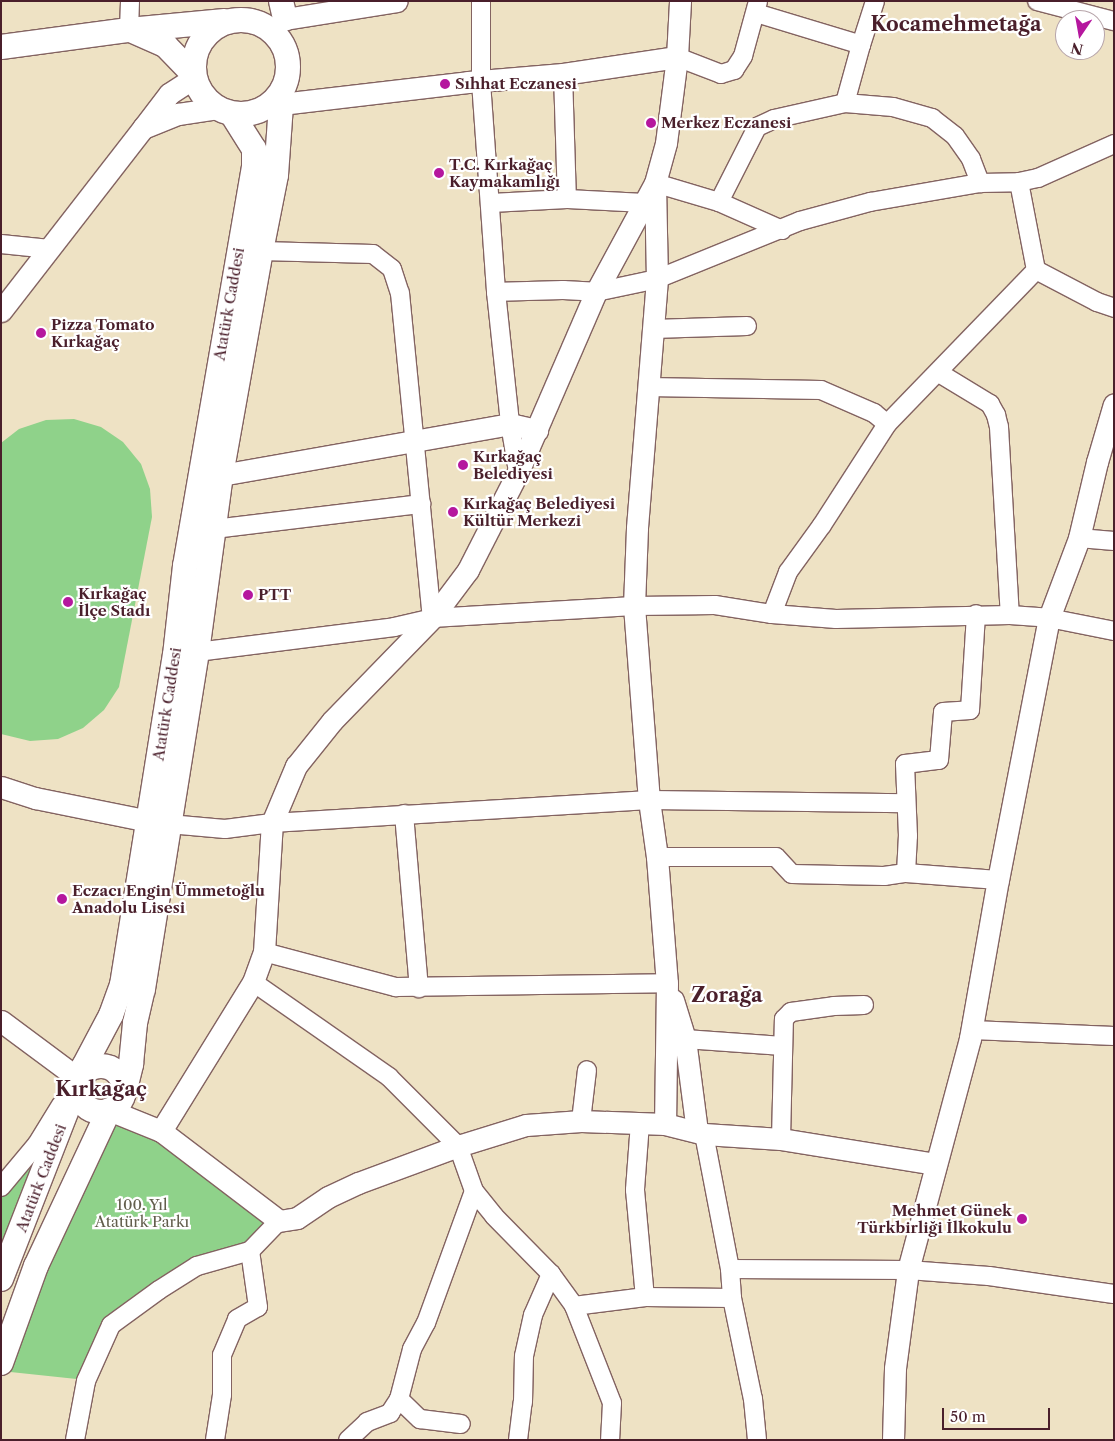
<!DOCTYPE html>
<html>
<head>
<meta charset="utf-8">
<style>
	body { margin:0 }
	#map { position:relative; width:1115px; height:1441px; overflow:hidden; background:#eee2c4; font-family:"Libre Caslon Text",serif }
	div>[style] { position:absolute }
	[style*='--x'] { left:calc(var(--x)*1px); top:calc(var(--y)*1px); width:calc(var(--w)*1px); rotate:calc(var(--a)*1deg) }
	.green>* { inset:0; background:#8fd28a }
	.roads { filter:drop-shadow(1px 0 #836361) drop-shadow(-1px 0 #836361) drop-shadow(0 1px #836361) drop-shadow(0 -1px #836361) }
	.minor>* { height:18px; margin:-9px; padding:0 9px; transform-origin:9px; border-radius:9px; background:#fff }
	.tertiary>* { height:21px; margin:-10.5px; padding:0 10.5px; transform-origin:10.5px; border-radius:10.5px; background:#fff }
	.secondary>* { height:24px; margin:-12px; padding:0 12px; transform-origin:12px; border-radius:12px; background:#fff }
	.secondary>.ring { margin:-12px; padding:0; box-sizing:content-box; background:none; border:24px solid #fff; border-radius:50% }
	.dots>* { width:14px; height:14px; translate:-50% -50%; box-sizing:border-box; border:2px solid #fff; border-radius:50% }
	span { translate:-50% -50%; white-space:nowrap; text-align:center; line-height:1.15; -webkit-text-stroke:4.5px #fff; paint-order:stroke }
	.poi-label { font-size:15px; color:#4a1f2b; font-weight:700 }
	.left { translate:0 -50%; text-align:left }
	.right { translate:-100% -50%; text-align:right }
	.street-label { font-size:15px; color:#4a1f2b }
	.park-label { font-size:15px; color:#625e4c }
	.district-label { font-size:20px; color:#4a1f2b; font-weight:700 }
	.frame { position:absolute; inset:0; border:2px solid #4a1f2b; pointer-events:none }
	.north { position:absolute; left:1055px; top:10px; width:50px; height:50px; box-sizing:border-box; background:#fff; border:1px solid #b7a5aa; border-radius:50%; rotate:192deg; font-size:14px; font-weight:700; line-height:20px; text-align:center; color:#4a1f2b }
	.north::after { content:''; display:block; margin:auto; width:18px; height:22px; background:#b5179e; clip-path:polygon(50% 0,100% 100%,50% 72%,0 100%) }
	.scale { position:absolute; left:942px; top:1408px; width:108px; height:22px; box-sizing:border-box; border:2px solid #4a1f2b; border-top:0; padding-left:6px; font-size:15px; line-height:18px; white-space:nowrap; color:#4a1f2b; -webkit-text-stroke:4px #fff; paint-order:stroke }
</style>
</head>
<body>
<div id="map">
	<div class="green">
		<div style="clip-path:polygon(74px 419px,101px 427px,123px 442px,141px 464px,150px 489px,152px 517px,119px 687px,104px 710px,83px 728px,58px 739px,30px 741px,1px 734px,1px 443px,19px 429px,46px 420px)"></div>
		<div style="clip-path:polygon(110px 1112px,151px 1127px,277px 1221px,250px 1250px,197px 1264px,110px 1324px,86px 1380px,1px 1371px)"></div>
		<div style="clip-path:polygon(53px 1117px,1px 1279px,1px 1187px)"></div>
	</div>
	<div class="roads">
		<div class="minor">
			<div style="--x:481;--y:1;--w:81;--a:90"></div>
			<div style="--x:481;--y:82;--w:211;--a:85.9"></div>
			<div style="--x:496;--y:292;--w:133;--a:83.9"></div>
			<div style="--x:510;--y:424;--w:49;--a:80.5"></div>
			<div style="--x:1037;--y:1;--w:80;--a:14.6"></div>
			<div style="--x:756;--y:13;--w:110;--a:16.9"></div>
			<div style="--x:129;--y:30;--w:29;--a:-88"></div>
			<div style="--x:677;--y:57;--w:47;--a:21.1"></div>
			<div style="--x:721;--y:74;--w:14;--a:-17"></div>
			<div style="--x:734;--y:70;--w:17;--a:-57"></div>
			<div style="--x:743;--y:56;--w:57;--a:-74.7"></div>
			<div style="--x:563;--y:74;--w:125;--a:88.2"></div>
			<div style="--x:845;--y:103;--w:60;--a:-74.6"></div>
			<div style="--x:861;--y:45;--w:46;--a:-72.3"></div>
			<div style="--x:1019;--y:182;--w:90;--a:79.1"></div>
			<div style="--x:655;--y:183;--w:67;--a:16.5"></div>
			<div style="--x:719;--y:202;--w:69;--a:24"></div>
			<div style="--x:719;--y:202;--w:84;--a:-63.1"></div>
			<div style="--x:757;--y:127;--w:19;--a:-25"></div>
			<div style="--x:774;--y:119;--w:73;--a:-12.7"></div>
			<div style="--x:845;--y:103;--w:48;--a:4.8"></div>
			<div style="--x:893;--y:107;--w:41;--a:15.8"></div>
			<div style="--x:932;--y:118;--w:29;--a:38"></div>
			<div style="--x:955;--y:136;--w:28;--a:55"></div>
			<div style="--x:971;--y:159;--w:26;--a:69"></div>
			<div style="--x:491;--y:203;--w:76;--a:-3"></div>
			<div style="--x:567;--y:199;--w:78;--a:2.9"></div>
			<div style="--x:1;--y:244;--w:49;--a:5.8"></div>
			<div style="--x:261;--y:251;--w:112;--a:1.5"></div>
			<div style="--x:373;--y:254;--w:24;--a:38"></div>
			<div style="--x:392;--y:269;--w:25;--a:72"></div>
			<div style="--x:400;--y:293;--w:327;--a:84.4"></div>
			<div style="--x:1036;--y:270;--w:69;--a:27.7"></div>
			<div style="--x:1097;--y:302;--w:18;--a:19"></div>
			<div style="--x:496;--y:292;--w:67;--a:-1.7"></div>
			<div style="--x:563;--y:290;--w:33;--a:3"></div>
			<div style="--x:596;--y:292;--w:62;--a:-12"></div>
			<div style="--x:657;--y:279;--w:154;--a:-22.1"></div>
			<div style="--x:800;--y:221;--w:73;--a:-15.2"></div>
			<div style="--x:870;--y:202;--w:112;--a:-9.8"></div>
			<div style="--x:980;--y:183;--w:39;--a:-1"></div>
			<div style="--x:1019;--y:182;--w:19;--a:-12"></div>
			<div style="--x:1038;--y:178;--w:83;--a:-24.1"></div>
			<div style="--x:653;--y:329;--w:94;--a:-1.8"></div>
			<div style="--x:939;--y:373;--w:60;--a:31.3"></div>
			<div style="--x:990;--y:404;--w:13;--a:61"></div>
			<div style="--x:996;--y:415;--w:12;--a:76"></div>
			<div style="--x:999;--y:427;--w:188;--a:86.7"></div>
			<div style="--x:648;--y:387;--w:173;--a:1"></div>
			<div style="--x:821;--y:390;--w:58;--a:23.5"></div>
			<div style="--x:874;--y:413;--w:17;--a:40"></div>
			<div style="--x:214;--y:529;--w:209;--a:-6.9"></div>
			<div style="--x:1079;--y:538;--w:35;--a:5"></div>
			<div style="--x:772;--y:614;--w:45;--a:-69.1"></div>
			<div style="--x:788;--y:572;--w:58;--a:-54.1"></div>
			<div style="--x:822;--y:525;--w:120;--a:-57.2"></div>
			<div style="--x:887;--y:424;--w:214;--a:-45.9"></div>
			<div style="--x:197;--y:652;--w:199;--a:-7.2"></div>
			<div style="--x:394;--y:627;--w:39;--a:-13"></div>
			<div style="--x:432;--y:618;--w:202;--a:-3.4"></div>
			<div style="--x:634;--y:606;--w:81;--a:-0.7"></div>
			<div style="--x:715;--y:605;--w:58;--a:9"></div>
			<div style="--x:772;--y:614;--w:64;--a:4.5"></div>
			<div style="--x:836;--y:619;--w:174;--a:-1.3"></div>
			<div style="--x:1010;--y:615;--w:39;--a:4"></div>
			<div style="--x:1049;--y:618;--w:66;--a:11.3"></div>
			<div style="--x:404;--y:814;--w:175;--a:85.1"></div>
			<div style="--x:169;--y:824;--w:56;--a:5.1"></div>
			<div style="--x:225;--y:829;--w:47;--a:-7.3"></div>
			<div style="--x:272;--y:823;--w:378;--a:-3.5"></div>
			<div style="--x:649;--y:800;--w:257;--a:0.7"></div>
			<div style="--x:657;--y:857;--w:119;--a:0"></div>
			<div style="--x:776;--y:857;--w:23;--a:47"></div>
			<div style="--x:792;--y:874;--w:92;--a:1.2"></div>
			<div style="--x:884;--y:876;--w:22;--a:-8"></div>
			<div style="--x:906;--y:873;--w:92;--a:4.4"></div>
			<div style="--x:906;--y:873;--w:37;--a:-87"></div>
			<div style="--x:908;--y:836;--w:72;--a:-92.4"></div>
			<div style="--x:905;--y:764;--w:34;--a:-7"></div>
			<div style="--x:939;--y:760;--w:48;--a:-85.2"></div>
			<div style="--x:943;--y:712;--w:27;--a:-4"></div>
			<div style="--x:970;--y:710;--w:96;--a:-86.4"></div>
			<div style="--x:264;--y:952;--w:137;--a:14.9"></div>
			<div style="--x:396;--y:987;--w:271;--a:-0.8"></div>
			<div style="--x:253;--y:982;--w:166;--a:34.9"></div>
			<div style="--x:389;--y:1077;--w:98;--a:45"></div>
			<div style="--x:458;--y:1146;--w:48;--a:70.4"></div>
			<div style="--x:474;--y:1191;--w:32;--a:51"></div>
			<div style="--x:494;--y:1216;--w:81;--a:45.5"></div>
			<div style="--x:551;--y:1274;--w:39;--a:54"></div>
			<div style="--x:574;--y:1306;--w:104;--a:68.6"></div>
			<div style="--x:612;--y:1403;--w:37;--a:93"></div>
			<div style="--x:972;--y:1030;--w:142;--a:2.4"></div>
			<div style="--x:685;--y:1039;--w:98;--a:4.1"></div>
			<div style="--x:581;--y:1121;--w:51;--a:-83.3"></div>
			<div style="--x:640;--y:1123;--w:67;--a:94.3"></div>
			<div style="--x:635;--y:1190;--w:107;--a:84.7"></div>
			<div style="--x:704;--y:1134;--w:137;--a:79.1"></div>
			<div style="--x:730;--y:1269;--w:29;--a:86"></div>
			<div style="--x:732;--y:1298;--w:103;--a:78.3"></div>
			<div style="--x:753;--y:1399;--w:41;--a:84.4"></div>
			<div style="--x:781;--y:1139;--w:120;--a:-88.6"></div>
			<div style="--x:784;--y:1019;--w:10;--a:-45"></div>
			<div style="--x:791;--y:1012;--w:43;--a:-7.9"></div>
			<div style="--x:834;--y:1006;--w:30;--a:-2"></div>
			<div style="--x:1;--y:1187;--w:56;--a:-50.1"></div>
			<div style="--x:37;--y:1144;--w:46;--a:-58.4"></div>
			<div style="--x:730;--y:1269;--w:178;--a:0.3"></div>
			<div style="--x:908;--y:1270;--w:81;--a:4.2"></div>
			<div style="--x:989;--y:1276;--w:126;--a:8.2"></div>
			<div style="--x:574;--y:1306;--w:72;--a:-7.2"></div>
			<div style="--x:645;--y:1297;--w:87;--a:0.7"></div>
			<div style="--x:399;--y:1399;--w:29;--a:44"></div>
			<div style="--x:420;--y:1419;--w:41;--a:7"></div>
			<div style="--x:75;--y:1440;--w:60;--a:-79.4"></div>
			<div style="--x:86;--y:1381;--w:61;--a:-65.9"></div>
			<div style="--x:111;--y:1325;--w:59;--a:-36.1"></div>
			<div style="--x:159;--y:1290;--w:45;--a:-32.3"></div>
			<div style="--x:197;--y:1266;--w:55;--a:-15.8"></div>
			<div style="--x:250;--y:1251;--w:42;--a:-46"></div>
			<div style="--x:215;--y:1440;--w:46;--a:-81.2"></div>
			<div style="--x:222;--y:1395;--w:40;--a:-90"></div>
			<div style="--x:222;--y:1355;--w:39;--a:-67"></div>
			<div style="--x:237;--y:1319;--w:24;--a:-30"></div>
			<div style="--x:258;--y:1307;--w:57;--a:-98.1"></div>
			<div style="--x:348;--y:1440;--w:26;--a:-43"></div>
			<div style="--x:367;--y:1422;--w:25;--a:-21"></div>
			<div style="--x:390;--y:1413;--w:17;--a:-57"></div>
			<div style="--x:399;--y:1399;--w:52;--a:-75.4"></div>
			<div style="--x:412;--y:1349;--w:30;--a:-62"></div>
			<div style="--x:426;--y:1323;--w:140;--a:-70"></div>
			<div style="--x:518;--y:1440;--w:38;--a:-83"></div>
			<div style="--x:523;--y:1402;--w:46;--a:-88.8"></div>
			<div style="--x:524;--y:1356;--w:42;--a:-77.6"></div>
			<div style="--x:533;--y:1315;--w:45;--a:-66.3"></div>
		</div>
		<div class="tertiary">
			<div style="--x:285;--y:19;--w:113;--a:-9.1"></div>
			<div style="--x:195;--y:77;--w:31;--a:147"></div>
			<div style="--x:169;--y:94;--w:43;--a:127.4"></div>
			<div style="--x:143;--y:128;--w:38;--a:-22"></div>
			<div style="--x:178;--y:114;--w:40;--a:-8.5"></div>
			<div style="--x:281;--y:104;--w:188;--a:-6.7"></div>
			<div style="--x:468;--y:82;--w:95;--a:-4.8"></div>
			<div style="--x:563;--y:74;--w:115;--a:-8.5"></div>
			<div style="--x:655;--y:184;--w:95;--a:88.8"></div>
			<div style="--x:657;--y:279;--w:250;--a:94.6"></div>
			<div style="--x:637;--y:528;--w:78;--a:92.2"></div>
			<div style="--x:634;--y:606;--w:195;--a:85.6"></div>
			<div style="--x:649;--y:800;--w:58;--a:82"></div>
			<div style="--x:657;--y:857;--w:126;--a:85.5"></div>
			<div style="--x:667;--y:983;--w:141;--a:90.8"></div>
			<div style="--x:1;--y:311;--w:232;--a:-52.2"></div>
			<div style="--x:205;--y:473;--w:16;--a:7"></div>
			<div style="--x:221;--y:475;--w:293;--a:-10"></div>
			<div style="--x:510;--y:424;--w:28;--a:13"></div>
			<div style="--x:1;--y:787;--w:36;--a:18"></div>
			<div style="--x:35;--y:798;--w:132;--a:11.4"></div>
			<div style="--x:673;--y:1000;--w:41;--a:72.9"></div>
			<div style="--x:685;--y:1039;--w:93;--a:82.6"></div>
			<div style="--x:1;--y:1021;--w:97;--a:36.6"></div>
			<div style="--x:109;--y:1110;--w:56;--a:22"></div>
			<div style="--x:161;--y:1131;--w:148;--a:37.3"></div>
			<div style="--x:279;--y:1221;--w:18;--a:-9"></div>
			<div style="--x:297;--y:1218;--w:37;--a:-34"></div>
			<div style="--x:328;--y:1197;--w:33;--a:-25"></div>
			<div style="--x:358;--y:1183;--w:107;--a:-20.3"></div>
			<div style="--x:458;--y:1146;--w:71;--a:-17.2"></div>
			<div style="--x:526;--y:1125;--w:55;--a:-4.2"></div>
			<div style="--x:581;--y:1121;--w:84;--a:2"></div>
			<div style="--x:665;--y:1124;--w:40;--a:14.4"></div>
			<div style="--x:704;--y:1134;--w:77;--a:3.7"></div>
			<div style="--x:781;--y:1139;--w:156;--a:9.2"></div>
			<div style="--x:161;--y:1131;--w:175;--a:-58.3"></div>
			<div style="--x:253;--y:982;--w:32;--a:-70"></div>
			<div style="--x:264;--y:952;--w:129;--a:-86.5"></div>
			<div style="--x:272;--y:823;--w:62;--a:-67.2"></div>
			<div style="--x:296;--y:766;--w:58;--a:-51.3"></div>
			<div style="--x:332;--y:721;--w:144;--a:-45.8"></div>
			<div style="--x:432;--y:618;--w:60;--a:-53.1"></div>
			<div style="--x:468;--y:570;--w:110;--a:-63"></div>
			<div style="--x:518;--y:472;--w:196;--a:-66.6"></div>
			<div style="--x:596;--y:292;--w:124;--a:-61.6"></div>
			<div style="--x:655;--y:183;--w:41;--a:-74.6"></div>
			<div style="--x:666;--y:143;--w:87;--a:-82.7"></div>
			<div style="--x:677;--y:57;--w:56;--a:-86.9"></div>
			<div style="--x:893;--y:1440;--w:72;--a:-88.4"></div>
			<div style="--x:895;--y:1368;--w:99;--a:-82.4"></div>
			<div style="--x:908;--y:1270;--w:240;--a:-75"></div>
			<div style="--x:970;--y:1038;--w:160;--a:-80"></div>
			<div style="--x:998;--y:880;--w:267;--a:-79"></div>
			<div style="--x:1049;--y:618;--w:85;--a:-69.4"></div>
			<div style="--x:1079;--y:538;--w:78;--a:-76.7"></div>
			<div style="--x:1097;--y:462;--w:60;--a:-73.7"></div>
		</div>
		<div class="secondary">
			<div style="--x:281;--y:1;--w:18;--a:77"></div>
			<div class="ring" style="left:194px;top:20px;width:70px;height:70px"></div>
			<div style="--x:133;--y:31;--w:36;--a:24"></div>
			<div style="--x:166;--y:46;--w:40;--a:46"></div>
			<div style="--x:1;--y:47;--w:129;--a:-7.6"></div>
			<div style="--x:129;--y:30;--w:96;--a:-5.4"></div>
			<div class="ring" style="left:78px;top:1066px;width:22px;height:22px"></div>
			<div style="--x:124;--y:1093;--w:30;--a:-76"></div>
			<div style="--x:131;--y:1064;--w:41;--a:-84.4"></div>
			<div style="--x:135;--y:1023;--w:35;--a:-77"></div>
			<div style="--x:143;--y:989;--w:341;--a:-80.9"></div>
			<div style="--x:197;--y:652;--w:179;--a:-82.3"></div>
			<div style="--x:221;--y:475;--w:228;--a:-79.9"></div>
			<div style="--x:261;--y:251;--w:77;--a:-78.8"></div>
			<div style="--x:276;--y:175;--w:83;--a:-85.9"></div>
			<div style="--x:1;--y:1279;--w:229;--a:-68.7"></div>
			<div style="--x:84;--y:1066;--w:58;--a:-62.1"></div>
			<div style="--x:111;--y:1015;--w:32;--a:-70"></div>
			<div style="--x:122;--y:985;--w:334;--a:-80.9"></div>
			<div style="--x:175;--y:655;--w:90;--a:-83.6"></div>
			<div style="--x:185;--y:566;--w:407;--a:-80.2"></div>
			<div style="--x:254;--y:165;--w:16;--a:-90"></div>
			<div style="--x:254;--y:149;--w:41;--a:-122.2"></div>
			<div style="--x:1;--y:1363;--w:103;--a:-70.2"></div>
			<div style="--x:36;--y:1266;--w:172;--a:-64.9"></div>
		</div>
	</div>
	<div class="dots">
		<div style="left:445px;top:84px;background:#b5179e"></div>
		<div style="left:651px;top:123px;background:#b5179e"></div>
		<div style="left:439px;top:173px;background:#b5179e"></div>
		<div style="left:41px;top:333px;background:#b5179e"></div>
		<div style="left:463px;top:465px;background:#b5179e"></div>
		<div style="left:453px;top:512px;background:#b5179e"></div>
		<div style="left:248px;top:595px;background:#b5179e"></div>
		<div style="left:68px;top:602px;background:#b5179e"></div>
		<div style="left:62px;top:899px;background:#b5179e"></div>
		<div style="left:1022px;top:1219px;background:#b5179e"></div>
	</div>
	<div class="poi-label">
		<span class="left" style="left:455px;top:84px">Sıhhat Eczanesi</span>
		<span class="left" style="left:661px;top:123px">Merkez Eczanesi</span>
		<span class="left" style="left:449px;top:173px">T.C. Kırkağaç<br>Kaymakamlığı</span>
		<span class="left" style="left:51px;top:333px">Pizza Tomato<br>Kırkağaç</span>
		<span class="left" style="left:473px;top:465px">Kırkağaç<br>Belediyesi</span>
		<span class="left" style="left:463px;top:512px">Kırkağaç Belediyesi<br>Kültür Merkezi</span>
		<span class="left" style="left:78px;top:602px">Kırkağaç<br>İlçe Stadı</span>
		<span class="left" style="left:258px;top:595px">PTT</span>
		<span class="left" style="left:72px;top:899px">Eczacı Engin Ümmetoğlu<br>Anadolu Lisesi</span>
		<span class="right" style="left:1012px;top:1219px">Mehmet Günek<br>Türkbirliği İlkokulu</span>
	</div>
	<div class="street-label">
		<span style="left:229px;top:304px;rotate:-80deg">Atatürk Caddesi</span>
		<span style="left:167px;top:704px;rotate:-81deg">Atatürk Caddesi</span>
		<span style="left:41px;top:1178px;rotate:-69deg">Atatürk Caddesi</span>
	</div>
	<div class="park-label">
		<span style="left:142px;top:1213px">100. Yıl<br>Atatürk Parkı</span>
	</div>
	<div class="district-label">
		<span style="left:956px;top:24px">Kocamehmetağa</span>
		<span style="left:727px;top:995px">Zorağa</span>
		<span style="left:101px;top:1089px">Kırkağaç</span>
	</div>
	<div class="frame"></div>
	<div class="north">N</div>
	<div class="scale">50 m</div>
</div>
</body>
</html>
